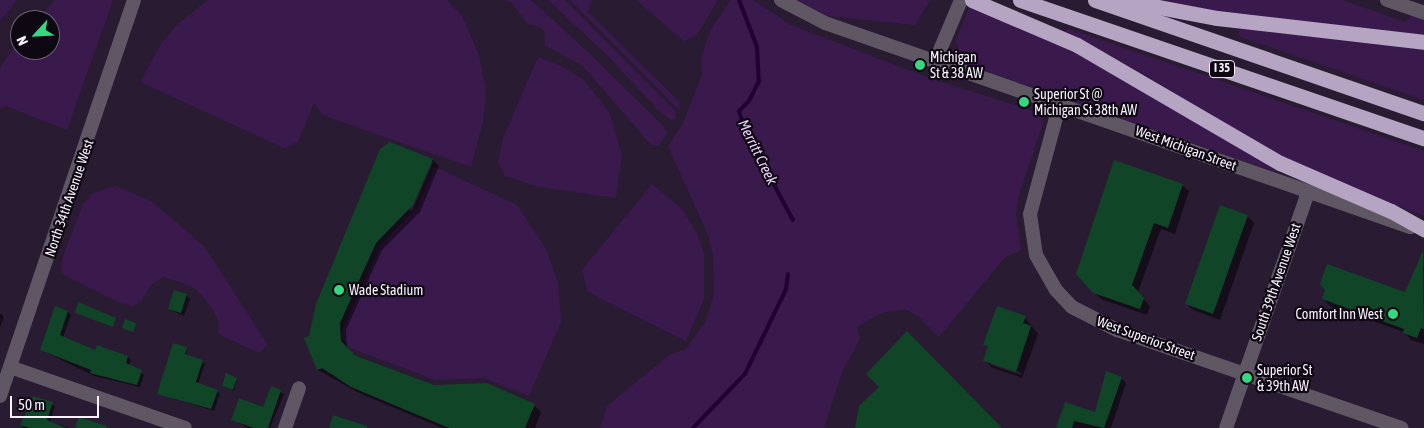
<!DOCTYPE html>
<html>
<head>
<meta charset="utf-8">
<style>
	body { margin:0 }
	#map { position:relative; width:1424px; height:428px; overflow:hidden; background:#291b32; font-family:"Asap Condensed",sans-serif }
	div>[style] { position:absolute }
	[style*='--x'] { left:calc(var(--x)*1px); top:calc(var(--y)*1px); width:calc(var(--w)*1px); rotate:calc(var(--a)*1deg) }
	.green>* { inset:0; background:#3a1a4d }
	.shadow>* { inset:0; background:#0007 }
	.stream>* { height:4px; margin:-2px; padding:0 2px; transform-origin:2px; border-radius:2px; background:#200032 }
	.building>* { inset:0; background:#114528 }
	.minor>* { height:14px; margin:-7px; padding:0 7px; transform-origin:7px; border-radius:7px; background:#5f5864 }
	.tertiary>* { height:14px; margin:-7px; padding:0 7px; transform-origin:7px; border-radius:7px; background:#5f5864 }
	.motorway>* { height:15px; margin:-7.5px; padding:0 7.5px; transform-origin:7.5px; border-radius:7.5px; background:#b6a4c3 }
	.dots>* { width:14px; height:14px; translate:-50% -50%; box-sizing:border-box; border:2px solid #0e0812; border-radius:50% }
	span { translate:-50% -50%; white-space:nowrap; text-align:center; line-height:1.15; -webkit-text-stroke:4.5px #0e0812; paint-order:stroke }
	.shield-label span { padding:1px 4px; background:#0e0812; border:1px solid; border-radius:4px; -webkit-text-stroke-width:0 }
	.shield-label { font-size:12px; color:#f8f1fe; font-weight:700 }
	.poi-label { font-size:14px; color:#f8f1fe }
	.left { translate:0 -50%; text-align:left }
	.right { translate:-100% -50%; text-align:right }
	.street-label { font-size:14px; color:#f8f1fe }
	.water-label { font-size:15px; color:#e8d0fa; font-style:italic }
	.north { position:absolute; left:10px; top:10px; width:50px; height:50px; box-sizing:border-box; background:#0e0812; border:1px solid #6c6570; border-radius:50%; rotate:245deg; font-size:14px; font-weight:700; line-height:20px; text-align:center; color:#f8f1fe }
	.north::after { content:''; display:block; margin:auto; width:18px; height:22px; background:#35d881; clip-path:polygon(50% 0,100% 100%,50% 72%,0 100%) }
	.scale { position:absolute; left:10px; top:396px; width:89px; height:22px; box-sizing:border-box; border:2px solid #f8f1fe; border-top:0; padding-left:6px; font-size:15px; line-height:18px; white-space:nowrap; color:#f8f1fe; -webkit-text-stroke:4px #0e0812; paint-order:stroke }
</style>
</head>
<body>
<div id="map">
	<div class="green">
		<div style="clip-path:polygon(0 0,17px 0,0 21px)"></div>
		<div style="clip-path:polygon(55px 0,113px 0,67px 130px,6px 106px,0 108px,0 68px,20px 39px,20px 50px,50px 50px,50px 20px,36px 20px)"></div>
		<div style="clip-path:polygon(208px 0,447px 0,462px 16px,479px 55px,486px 92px,483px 121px,471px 167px,333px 119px,322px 114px,314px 103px,298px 142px,284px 148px,140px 82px,162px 42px,178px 24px)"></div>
		<div style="clip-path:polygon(505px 0,531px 0,589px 53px,664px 127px,667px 134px,659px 145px,651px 145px,583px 66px,545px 45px,545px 32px,541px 28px,527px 23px,512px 3px)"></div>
		<div style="clip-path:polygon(548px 0,565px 0,674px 110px,677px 119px,671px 120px,661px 113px,606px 54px)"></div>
		<div style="clip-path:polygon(570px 0,592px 0,588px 12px,679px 102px,680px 111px)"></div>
		<div style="clip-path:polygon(636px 0,718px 0,696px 36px,684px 41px)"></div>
		<div style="clip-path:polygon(731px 0,753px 0,791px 25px,932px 79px,1040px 113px,1043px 123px,1018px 199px,1016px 215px,1021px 250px,1005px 257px,939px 337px,919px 317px,905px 309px,881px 313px,857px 327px,860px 339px,842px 372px,824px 428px,600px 428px,607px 406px,669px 355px,686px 349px,706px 321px,714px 294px,713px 256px,708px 235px,668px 146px,683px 123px,702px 75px,702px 55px,710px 31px)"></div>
		<div style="clip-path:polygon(796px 0,930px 0,915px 25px,829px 16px)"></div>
		<div style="clip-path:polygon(1162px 0,1342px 0,1406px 22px,1411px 15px,1424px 20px,1424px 36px,1241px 16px)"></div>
		<div style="clip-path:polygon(970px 4px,1063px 44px,1276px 167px,1275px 172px,969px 65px,960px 55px,956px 41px)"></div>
		<div style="clip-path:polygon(1241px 26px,1424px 46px,1424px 100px,1238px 36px)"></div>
		<div style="clip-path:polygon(1067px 28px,1424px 151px,1424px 216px,1303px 168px,1220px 122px,1146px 75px,1065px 32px)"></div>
		<div style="clip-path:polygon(538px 57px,561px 66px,584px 80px,609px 112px,622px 155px,616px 198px,538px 187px,505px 176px,498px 163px,503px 138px)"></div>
		<div style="clip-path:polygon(435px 167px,517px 205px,546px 249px,558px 283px,561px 322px,529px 396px,484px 378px,435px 380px,350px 348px,343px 340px,342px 331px,381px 245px,417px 207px)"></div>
		<div style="clip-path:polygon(652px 184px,682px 209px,696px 232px,704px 253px,704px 299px,686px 341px,597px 297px,587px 290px,582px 270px)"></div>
		<div style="clip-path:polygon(116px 186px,151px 201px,204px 246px,268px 345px,259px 353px,218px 334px,219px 323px,212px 308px,198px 291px,186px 284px,163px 277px,151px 285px,141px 302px,133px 306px,120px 303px,64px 275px,61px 270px,63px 256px,83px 204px,93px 193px)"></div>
	</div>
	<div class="shadow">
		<div style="clip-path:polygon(evenodd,388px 144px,433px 160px,439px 166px,420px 212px,382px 250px,346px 330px,347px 349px,355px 357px,434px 386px,486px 384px,534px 405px,541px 412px,535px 428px,442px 428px,359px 393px,318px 370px,305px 339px,310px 337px,317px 304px,379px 156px,388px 144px,431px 162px,433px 162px,412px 211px,409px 210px,431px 162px)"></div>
		<div style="clip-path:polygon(1182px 185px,1189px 191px,1175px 234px,1161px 229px,1138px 292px,1150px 306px,1147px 315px,1101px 299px,1094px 292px)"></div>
		<div style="clip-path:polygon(1247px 216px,1254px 223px,1220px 320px,1193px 310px,1186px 304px)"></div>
		<div style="clip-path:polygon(1421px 265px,1424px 266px,1424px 344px,1411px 340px,1404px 332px,1330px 306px,1323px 299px,1405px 294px)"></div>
		<div style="clip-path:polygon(186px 295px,190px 299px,184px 316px,169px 309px)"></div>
		<div style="clip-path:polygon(68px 312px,71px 315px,63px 338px,96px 352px,128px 357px,131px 360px,129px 365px,144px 375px,140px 387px,94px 376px,41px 350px)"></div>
		<div style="clip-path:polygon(0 313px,4px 317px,0 327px)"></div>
		<div style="clip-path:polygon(evenodd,1025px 318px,1038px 334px,1022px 378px,991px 367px,985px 360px,989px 348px,985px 344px,1025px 318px,991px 362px,1022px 373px,1021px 375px,991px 365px,991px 362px)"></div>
		<div style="clip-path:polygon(186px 348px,187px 356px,205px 364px,198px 384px,220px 393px,214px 411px,159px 394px)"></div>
		<div style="clip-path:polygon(1121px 378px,1126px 383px,1111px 428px,1057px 428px,1065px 403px,1096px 414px)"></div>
		<div style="clip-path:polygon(237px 379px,234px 391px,223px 386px)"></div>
		<div style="clip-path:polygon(272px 388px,284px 394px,270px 428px,248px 428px,233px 420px,263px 408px)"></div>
		<div style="clip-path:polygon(29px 403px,52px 404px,55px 406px,50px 422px,70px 428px,23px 428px,21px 424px)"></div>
	</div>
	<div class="stream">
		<div style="--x:739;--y:0;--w:50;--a:69"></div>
		<div style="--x:757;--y:47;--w:34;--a:87"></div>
		<div style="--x:759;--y:81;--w:22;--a:117"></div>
		<div style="--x:749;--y:101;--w:14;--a:135"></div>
		<div style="--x:739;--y:111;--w:21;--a:73"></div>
		<div style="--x:745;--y:131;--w:101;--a:61.7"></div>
		<div style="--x:693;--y:428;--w:75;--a:-46.1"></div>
		<div style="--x:745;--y:374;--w:94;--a:-64.2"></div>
		<div style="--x:786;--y:289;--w:15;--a:-82"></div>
	</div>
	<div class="building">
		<div style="clip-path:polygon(390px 142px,433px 159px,413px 205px,376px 243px,340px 323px,341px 341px,356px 356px,434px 385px,487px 383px,535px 404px,525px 428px,449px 428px,351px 387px,322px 368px,317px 370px,304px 338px,309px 336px,316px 304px,380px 149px)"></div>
		<div style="clip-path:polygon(1114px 160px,1183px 184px,1168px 228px,1154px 223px,1132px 285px,1144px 298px,1140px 309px,1093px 293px,1076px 274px)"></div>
		<div style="clip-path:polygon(1220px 205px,1248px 215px,1213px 314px,1185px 304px)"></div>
		<div style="clip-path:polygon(1423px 251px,1424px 329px,1421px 328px,1417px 338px,1403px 333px,1404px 329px,1322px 299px,1325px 290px,1320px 284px,1327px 264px,1405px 292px)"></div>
		<div style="clip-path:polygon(174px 290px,187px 294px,181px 313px,168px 309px)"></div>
		<div style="clip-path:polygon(78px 302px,116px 318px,113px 327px,75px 313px)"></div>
		<div style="clip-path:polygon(55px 306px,68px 311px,60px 335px,95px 350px,97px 345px,128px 356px,126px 363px,142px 370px,137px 385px,90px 373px,91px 370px,40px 350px)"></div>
		<div style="clip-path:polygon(997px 306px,1026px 316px,1023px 323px,1031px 326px,1016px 372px,983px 361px,988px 346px,983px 345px)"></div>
		<div style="clip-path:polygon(125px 319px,136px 323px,133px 332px,122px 328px)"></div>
		<div style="clip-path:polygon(907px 331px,1002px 428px,855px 428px,859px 406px,879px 387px,866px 374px)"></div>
		<div style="clip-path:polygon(173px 343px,187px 347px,185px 354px,203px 360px,196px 382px,218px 390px,211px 409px,157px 394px)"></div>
		<div style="clip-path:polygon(1106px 371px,1122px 377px,1104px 428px,1074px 421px,1072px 428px,1056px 428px,1065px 402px,1095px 412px)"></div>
		<div style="clip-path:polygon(226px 373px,237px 378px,233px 390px,222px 386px)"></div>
		<div style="clip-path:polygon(271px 386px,281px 390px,268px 428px,254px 428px,231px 420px,239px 398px,263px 407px)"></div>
		<div style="clip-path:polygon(33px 396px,53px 402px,47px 420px,66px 428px,30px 428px,20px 425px)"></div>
		<div style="clip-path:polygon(333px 415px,367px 426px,367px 428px,329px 428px)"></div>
		<div style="clip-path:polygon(79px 417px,107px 426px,106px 428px,75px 428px)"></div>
	</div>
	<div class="minor">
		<div style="--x:1387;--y:0;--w:39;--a:19"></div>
		<div style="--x:935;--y:62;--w:67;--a:-67.2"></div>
		<div style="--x:10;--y:367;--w:185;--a:19.2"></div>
		<div style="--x:0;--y:396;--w:418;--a:-71.3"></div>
		<div style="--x:285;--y:428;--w:42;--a:-70.7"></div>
		<div style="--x:1226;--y:428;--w:250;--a:-70.8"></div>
	</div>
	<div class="tertiary">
		<div style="--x:781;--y:0;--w:50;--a:27.6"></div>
		<div style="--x:825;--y:23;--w:620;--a:19.22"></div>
		<div style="--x:1060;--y:103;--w:115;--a:105.1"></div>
		<div style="--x:1030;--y:214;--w:41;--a:81.7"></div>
		<div style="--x:1036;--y:255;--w:40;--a:60.3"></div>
		<div style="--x:1056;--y:290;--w:23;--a:47"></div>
		<div style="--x:1072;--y:307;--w:51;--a:27.1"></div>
		<div style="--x:1117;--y:330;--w:301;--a:19"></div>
	</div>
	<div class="motorway">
		<div style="--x:972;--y:0;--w:114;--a:23.2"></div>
		<div style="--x:1077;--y:45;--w:235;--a:30.2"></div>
		<div style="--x:1280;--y:163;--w:121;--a:23.4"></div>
		<div style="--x:1391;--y:211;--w:38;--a:29"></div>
		<div style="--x:1020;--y:0;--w:427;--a:18.9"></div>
		<div style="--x:1095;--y:0;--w:348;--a:19"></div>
		<div style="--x:1121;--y:0;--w:98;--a:10.6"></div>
		<div style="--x:1217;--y:18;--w:208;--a:6.6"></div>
	</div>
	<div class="dots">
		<div style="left:920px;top:65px;background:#35d881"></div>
		<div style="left:1024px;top:102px;background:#35d881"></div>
		<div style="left:339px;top:290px;background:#35d881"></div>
		<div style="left:1393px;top:314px;background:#35d881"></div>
		<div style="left:1247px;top:378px;background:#35d881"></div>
	</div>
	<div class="shield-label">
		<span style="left:1222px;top:69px">I 35</span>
	</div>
	<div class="poi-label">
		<span class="left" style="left:930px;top:65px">Michigan<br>St &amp; 38 AW</span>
		<span class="left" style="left:1034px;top:102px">Superior St @<br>Michigan St 38th AW</span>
		<span class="left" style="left:349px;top:290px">Wade Stadium</span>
		<span class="right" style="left:1383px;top:314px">Comfort Inn West</span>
		<span class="left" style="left:1257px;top:378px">Superior St<br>&amp; 39th AW</span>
	</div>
	<div class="street-label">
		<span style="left:1186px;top:148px;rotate:20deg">West Michigan Street</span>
		<span style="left:69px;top:198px;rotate:-71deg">North 34th Avenue West</span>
		<span style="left:1276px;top:282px;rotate:-71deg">South 39th Avenue West</span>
		<span style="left:1146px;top:338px;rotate:20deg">West Superior Street</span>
	</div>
	<div class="water-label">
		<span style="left:758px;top:152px;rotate:64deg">Merritt Creek</span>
	</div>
	<div class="north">N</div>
	<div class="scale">50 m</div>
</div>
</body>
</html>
